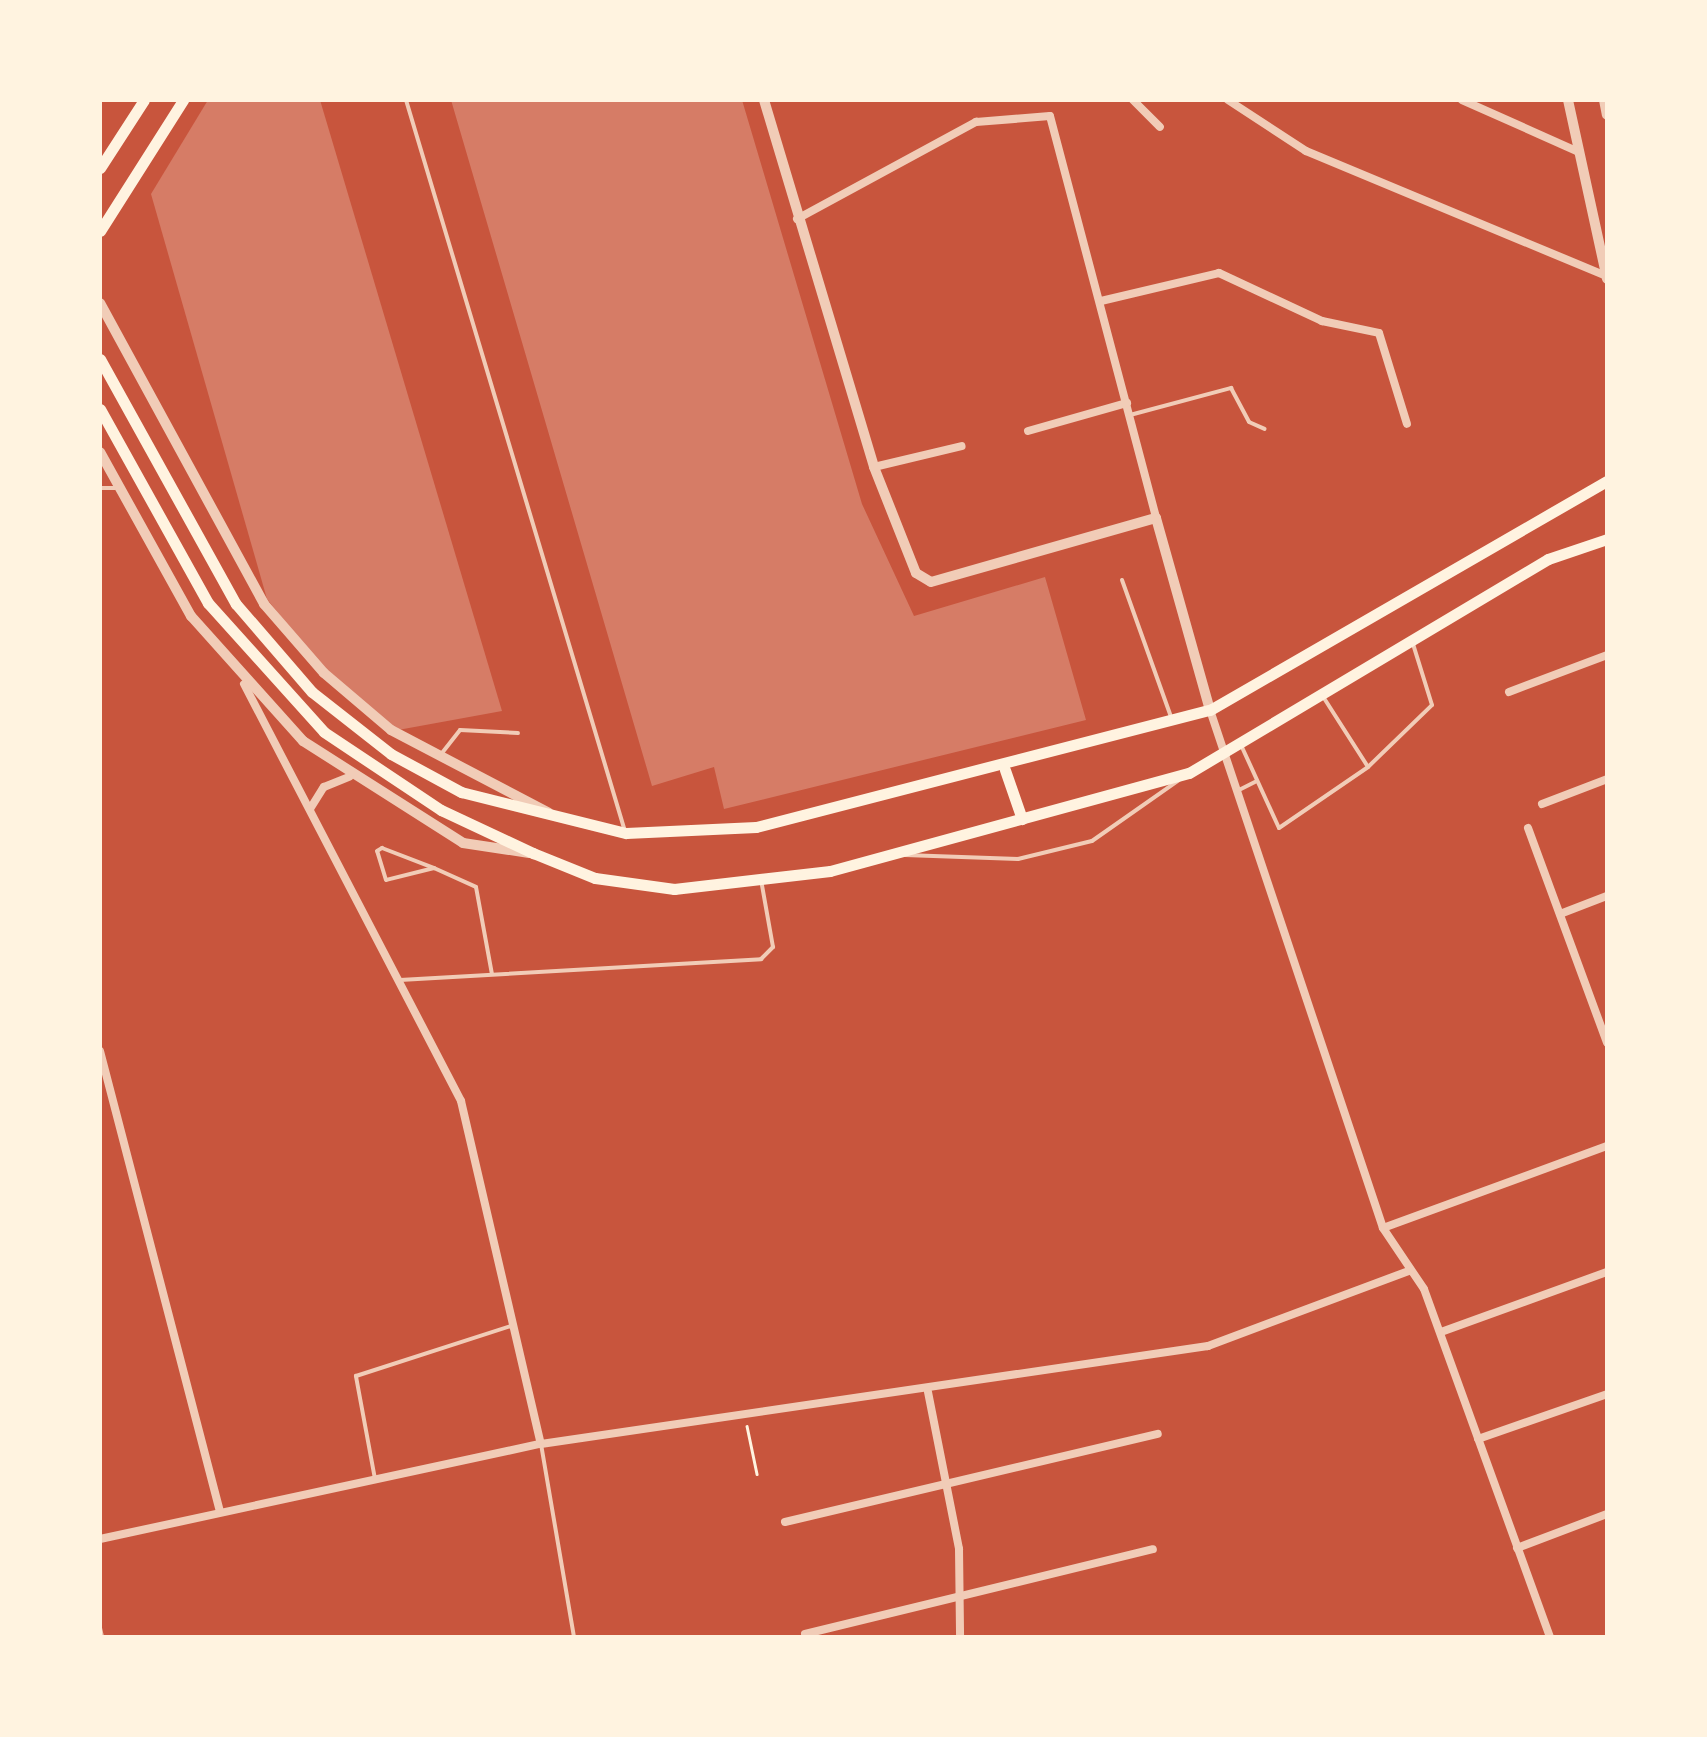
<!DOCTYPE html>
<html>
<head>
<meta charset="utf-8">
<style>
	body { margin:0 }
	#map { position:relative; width:1707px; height:1737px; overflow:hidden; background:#c8553d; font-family:"Nunito Sans",sans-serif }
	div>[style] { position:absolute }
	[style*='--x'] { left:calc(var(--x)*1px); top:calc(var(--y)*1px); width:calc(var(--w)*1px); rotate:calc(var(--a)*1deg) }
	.building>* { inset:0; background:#d67c66 }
	.path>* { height:2.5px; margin:-1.25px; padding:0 1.25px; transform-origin:1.25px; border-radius:1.25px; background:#fff3e0 }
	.service>* { height:4px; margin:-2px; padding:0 2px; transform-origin:2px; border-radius:2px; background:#f1ccb7 }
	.minor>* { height:8px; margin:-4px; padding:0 4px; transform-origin:4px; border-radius:4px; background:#f1ccb7 }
	.tertiary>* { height:10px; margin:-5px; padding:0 5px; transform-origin:5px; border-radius:5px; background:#f1ccb7 }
	.secondary>* { height:11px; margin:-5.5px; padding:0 5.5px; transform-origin:5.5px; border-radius:5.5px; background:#fff3e0 }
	span { translate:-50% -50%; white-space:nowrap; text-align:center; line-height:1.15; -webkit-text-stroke:9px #fff3e0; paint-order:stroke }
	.frame { position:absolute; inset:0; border:102px solid #fff3e0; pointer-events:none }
</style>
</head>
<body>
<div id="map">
	<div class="building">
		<div style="clip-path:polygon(208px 100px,320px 100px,502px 711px,398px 730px,322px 668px,267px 599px,151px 194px)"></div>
		<div style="clip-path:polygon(451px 100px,742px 100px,862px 504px,914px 616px,1045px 577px,1086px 720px,724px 809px,714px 767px,652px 786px)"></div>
	</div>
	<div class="path">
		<div style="--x:747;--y:1426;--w:49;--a:78.2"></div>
	</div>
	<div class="service">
		<div style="--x:406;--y:100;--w:760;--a:73.33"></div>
		<div style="--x:1130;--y:415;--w:105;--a:-15"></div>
		<div style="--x:1231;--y:388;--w:38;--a:62"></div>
		<div style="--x:1249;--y:422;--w:17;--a:24"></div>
		<div style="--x:100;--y:488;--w:15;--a:0"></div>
		<div style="--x:1122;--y:580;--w:145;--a:70.3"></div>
		<div style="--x:1322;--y:695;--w:85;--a:57.4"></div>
		<div style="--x:1368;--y:767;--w:89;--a:-44.1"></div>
		<div style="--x:1432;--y:705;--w:64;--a:-107.3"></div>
		<div style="--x:1241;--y:745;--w:91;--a:65.4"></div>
		<div style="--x:1279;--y:828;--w:108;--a:-34.4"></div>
		<div style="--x:442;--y:753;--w:29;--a:-52"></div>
		<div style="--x:460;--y:730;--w:58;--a:3"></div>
		<div style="--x:1239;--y:790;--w:20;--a:-27"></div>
		<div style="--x:905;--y:855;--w:113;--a:2"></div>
		<div style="--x:1018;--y:859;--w:76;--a:-13.7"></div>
		<div style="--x:1092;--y:841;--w:106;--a:-35"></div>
		<div style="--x:434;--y:868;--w:49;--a:166"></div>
		<div style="--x:386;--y:880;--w:30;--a:-107"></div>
		<div style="--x:377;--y:851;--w:6;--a:-31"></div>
		<div style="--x:382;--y:848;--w:56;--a:21"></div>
		<div style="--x:434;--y:868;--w:46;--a:24.3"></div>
		<div style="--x:476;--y:887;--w:88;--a:79.6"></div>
		<div style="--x:400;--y:980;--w:362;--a:-3.3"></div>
		<div style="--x:761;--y:959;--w:17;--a:-45"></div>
		<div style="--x:773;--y:947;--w:63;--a:-100.1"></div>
		<div style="--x:541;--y:1444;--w:196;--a:80.3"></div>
		<div style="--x:375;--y:1479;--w:105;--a:-100.5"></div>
		<div style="--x:356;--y:1376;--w:166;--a:-17.9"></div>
		<div style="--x:100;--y:1628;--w:9;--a:77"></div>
	</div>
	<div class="minor">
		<div style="--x:1133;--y:100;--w:38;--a:45"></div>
		<div style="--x:1228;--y:100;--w:93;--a:33.2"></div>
		<div style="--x:1306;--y:151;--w:325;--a:22.6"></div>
		<div style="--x:1462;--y:100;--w:128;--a:24"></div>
		<div style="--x:797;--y:219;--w:204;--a:-28.5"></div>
		<div style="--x:976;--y:122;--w:74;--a:-4.6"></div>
		<div style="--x:1050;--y:116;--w:416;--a:75.2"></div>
		<div style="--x:1101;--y:301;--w:121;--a:-13.3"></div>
		<div style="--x:1219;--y:273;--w:114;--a:25"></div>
		<div style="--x:1322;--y:321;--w:58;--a:11.9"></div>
		<div style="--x:1379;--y:333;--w:95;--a:72.9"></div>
		<div style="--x:1028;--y:431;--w:103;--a:-15.8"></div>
		<div style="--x:874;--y:467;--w:90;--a:-13.4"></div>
		<div style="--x:244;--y:684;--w:470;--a:62.5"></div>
		<div style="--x:461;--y:1101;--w:352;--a:76.9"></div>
		<div style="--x:1509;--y:692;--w:105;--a:-20.7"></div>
		<div style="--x:1210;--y:710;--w:546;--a:71.53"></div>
		<div style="--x:1383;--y:1228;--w:73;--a:56.1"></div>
		<div style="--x:1424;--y:1289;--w:370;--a:70.1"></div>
		<div style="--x:1542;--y:804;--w:70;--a:-21"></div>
		<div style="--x:310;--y:809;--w:26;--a:-58"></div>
		<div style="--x:324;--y:787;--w:27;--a:-22"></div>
		<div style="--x:1528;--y:828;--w:229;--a:69.8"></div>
		<div style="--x:1560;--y:914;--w:50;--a:-21"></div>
		<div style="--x:100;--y:1051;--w:476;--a:75.4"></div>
		<div style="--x:1383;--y:1228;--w:239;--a:-20.1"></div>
		<div style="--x:1441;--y:1332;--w:177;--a:-19.9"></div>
		<div style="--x:928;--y:1392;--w:160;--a:78.8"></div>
		<div style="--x:959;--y:1549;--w:88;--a:89.3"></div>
		<div style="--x:1478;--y:1439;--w:137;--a:-19.2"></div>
		<div style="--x:785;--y:1522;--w:383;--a:-13.3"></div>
		<div style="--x:100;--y:1539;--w:451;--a:-12.2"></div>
		<div style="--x:541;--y:1444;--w:674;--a:-8.36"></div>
		<div style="--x:1208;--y:1346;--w:215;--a:-20.5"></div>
		<div style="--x:1517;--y:1548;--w:96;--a:-20.7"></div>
		<div style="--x:805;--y:1634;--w:358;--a:-13.7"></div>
	</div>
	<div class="tertiary">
		<div style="--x:764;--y:100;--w:383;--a:73.3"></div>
		<div style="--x:874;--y:467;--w:114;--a:68.4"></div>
		<div style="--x:916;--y:573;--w:17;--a:31"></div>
		<div style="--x:931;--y:582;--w:234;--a:-15.9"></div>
		<div style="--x:1156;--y:518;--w:199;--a:74.3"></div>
		<div style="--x:1568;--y:100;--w:183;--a:77.7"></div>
		<div style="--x:1604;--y:100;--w:15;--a:79"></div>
		<div style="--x:100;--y:303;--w:343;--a:61.4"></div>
		<div style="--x:264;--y:604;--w:91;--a:49"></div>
		<div style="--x:324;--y:673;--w:88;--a:40.4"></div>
		<div style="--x:391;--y:730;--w:178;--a:27.7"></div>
		<div style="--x:100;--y:452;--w:188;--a:61"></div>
		<div style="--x:191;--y:616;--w:168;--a:48.1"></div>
		<div style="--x:303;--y:741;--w:190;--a:32.5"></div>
		<div style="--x:463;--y:843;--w:67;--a:8.6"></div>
	</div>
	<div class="secondary">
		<div style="--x:100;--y:168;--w:81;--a:-57.1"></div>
		<div style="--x:100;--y:231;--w:155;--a:-57.6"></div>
		<div style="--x:100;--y:359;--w:280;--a:61"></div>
		<div style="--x:236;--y:604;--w:116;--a:49.2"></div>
		<div style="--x:312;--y:692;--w:100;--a:38.1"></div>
		<div style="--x:391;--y:754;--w:80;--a:28.5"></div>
		<div style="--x:461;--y:792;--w:170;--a:14"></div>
		<div style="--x:626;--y:833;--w:130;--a:-2.6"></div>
		<div style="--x:756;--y:827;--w:469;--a:-14.5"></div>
		<div style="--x:1210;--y:710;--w:458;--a:-30"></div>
		<div style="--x:100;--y:409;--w:222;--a:60.9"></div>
		<div style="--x:208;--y:603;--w:173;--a:48"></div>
		<div style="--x:324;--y:732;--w:141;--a:33.7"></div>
		<div style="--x:441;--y:810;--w:102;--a:25.1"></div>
		<div style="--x:533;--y:853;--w:67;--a:22"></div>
		<div style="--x:595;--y:878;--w:80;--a:7.9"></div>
		<div style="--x:674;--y:889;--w:157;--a:-6.6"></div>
		<div style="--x:830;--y:871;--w:372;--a:-15.3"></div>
		<div style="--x:1189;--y:773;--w:418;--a:-30.8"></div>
		<div style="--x:1548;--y:559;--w:62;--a:-18.7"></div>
		<div style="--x:1005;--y:770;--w:52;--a:70.9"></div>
	</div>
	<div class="frame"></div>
</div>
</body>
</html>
